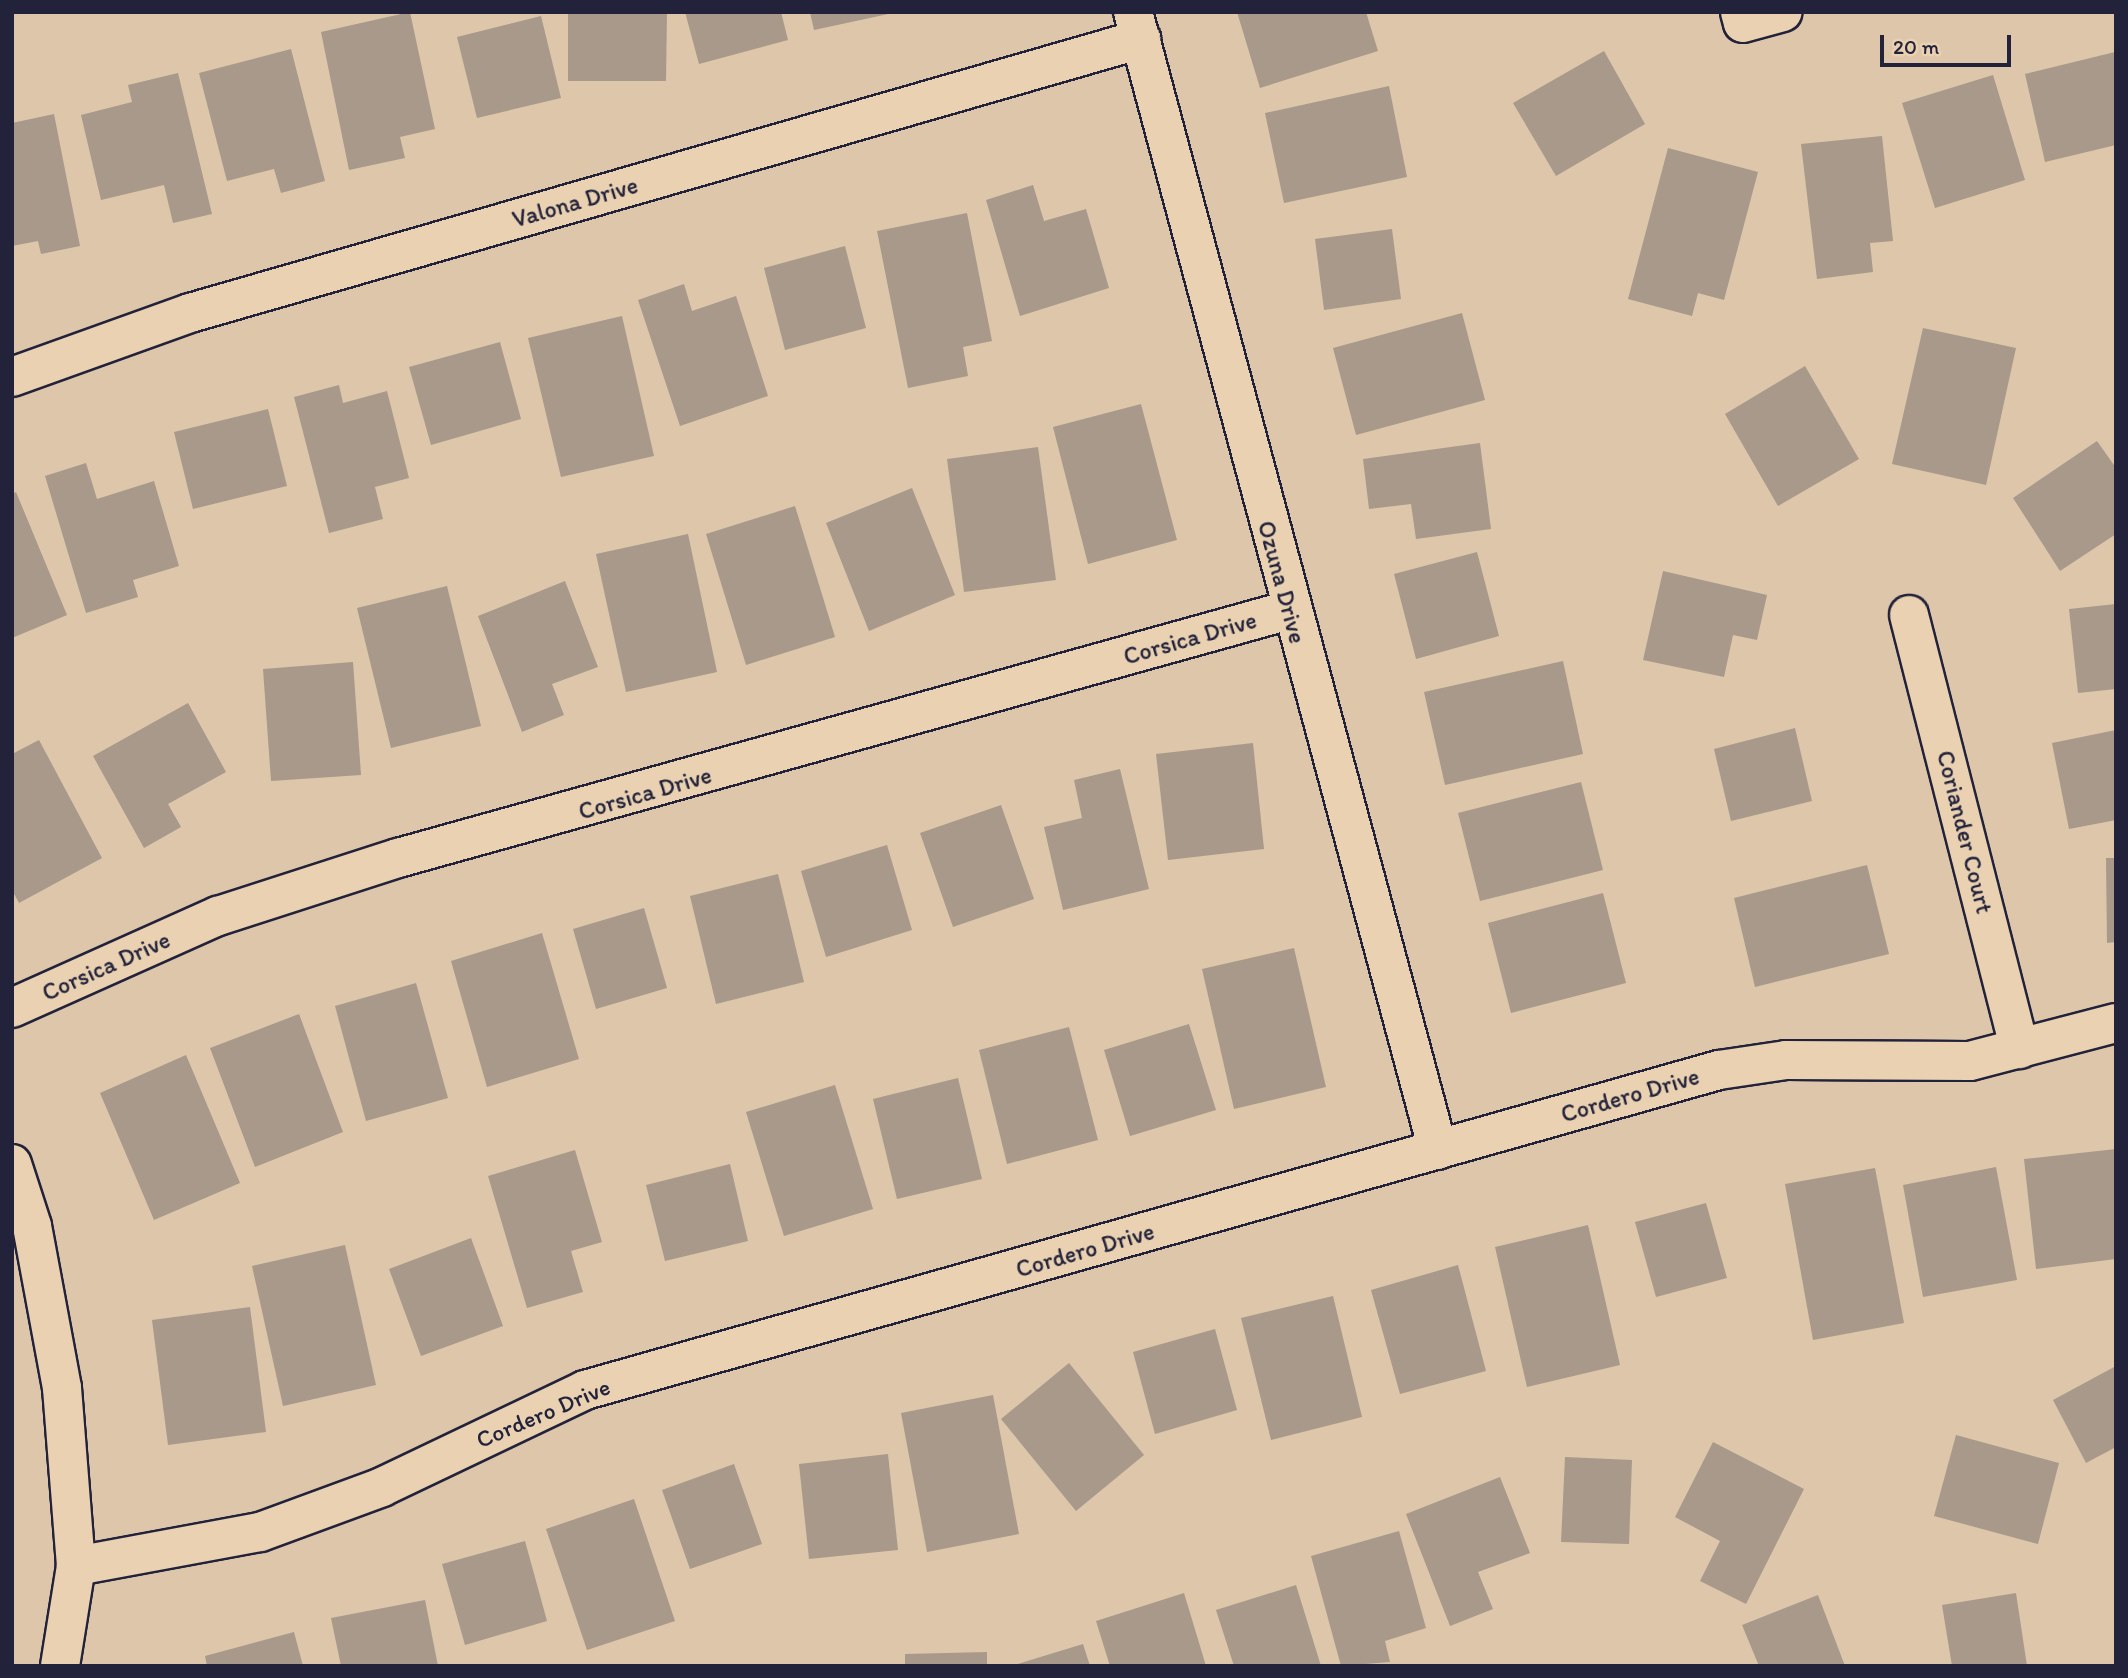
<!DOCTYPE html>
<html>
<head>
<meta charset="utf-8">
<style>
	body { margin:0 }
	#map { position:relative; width:2128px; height:1678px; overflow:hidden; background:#ddc6aa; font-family:Itim,sans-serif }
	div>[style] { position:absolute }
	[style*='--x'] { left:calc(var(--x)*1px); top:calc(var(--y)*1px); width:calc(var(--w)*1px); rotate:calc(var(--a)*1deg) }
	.building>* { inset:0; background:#a8998a }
	.roads { filter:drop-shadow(2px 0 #22223b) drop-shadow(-2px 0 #22223b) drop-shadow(0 2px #22223b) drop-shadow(0 -2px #22223b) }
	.minor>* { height:38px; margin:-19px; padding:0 19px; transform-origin:19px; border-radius:19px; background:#e9d1b1 }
	.tertiary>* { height:38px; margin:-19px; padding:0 19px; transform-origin:19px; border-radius:19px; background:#e9d1b1 }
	span { translate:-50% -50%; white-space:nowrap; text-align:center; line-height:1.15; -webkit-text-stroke:6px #e9d1b1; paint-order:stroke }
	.street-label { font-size:24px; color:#22223b }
	.frame { position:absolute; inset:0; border:14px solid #22223b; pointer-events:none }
	.scale { position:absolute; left:1880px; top:35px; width:131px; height:32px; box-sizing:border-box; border:4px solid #22223b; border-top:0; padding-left:9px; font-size:21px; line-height:24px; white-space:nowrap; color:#22223b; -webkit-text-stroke:5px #e9d1b1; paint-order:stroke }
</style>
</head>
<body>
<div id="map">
	<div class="building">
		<div style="clip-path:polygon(410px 12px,435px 129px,400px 137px,405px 158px,349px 170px,321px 32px)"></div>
		<div style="clip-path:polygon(568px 12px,667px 12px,666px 81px,568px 81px)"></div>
		<div style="clip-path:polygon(685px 12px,781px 12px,788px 40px,699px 64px)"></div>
		<div style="clip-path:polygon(810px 12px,893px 12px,893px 13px,814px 30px)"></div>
		<div style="clip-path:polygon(1237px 12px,1366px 12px,1378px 51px,1260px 88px)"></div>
		<div style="clip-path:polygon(541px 16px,561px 98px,477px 118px,457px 37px)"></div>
		<div style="clip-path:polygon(291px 49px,325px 181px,281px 193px,274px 169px,227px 181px,199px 73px)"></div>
		<div style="clip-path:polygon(1604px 51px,1645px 124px,1556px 176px,1513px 103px)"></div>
		<div style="clip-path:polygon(2115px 52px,2116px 145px,2045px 162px,2025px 74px)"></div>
		<div style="clip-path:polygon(178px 73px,212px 214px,173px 223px,164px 185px,101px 200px,81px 115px,132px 102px,128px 85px)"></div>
		<div style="clip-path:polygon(1993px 75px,2025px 180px,1935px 208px,1902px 103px)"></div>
		<div style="clip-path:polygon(1389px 86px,1407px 177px,1284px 203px,1265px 113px)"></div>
		<div style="clip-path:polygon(54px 114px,80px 246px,41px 254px,38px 241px,12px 246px,12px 123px)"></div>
		<div style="clip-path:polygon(1882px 136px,1893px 241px,1870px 243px,1873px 272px,1817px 279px,1801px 144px)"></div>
		<div style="clip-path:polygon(1668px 148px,1758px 172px,1724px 300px,1698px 293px,1692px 316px,1628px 299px)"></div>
		<div style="clip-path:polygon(1033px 185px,1044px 221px,1086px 209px,1109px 288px,1020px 316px,986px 200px)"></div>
		<div style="clip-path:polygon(967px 213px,992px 341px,963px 347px,968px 376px,908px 388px,877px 231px)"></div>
		<div style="clip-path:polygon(1392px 229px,1401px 299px,1324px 310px,1315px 239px)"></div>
		<div style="clip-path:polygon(845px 246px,866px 328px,785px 350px,764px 268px)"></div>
		<div style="clip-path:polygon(684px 284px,692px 311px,736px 296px,768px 396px,680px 426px,638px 300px)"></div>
		<div style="clip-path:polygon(1462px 313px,1485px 400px,1356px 435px,1333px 348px)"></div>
		<div style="clip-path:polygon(622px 316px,654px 456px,561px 477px,528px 338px)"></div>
		<div style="clip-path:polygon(1923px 328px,2016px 348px,1986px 485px,1892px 464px)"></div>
		<div style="clip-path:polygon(500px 342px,521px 419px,431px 445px,409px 367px)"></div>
		<div style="clip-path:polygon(1805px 366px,1859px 459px,1778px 506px,1725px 414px)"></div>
		<div style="clip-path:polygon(339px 385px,343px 403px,387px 391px,409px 478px,375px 487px,383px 519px,329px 533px,294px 397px)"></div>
		<div style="clip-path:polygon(1141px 404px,1177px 540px,1088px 564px,1053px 427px)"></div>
		<div style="clip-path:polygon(268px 409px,287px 486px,193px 509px,174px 432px)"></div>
		<div style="clip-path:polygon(2097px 441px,2116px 468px,2116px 534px,2060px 571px,2013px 498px)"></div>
		<div style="clip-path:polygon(1480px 443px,1491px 529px,1416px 539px,1411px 504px,1369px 509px,1363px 459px)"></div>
		<div style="clip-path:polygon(1038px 447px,1056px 580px,964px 592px,947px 459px)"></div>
		<div style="clip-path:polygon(86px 463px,97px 499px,154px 481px,179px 566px,133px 580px,138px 597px,86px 613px,45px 476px)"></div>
		<div style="clip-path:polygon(912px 488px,955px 595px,869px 631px,826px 523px)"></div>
		<div style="clip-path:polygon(16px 492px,67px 615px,12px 638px,12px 494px)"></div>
		<div style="clip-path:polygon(795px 506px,835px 637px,746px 665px,706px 534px)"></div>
		<div style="clip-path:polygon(688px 534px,717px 672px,626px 692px,596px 554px)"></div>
		<div style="clip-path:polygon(1477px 552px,1499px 636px,1416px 659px,1394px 574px)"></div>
		<div style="clip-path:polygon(1663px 571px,1767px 595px,1757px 640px,1733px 635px,1724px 677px,1643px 660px)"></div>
		<div style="clip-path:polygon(565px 581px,598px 667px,552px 684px,564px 715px,522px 732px,478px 616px)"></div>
		<div style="clip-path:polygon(447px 586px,481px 726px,391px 748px,357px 608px)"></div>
		<div style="clip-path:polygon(2116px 604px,2116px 689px,2078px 693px,2069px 609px)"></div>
		<div style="clip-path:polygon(1563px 661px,1583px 754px,1445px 785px,1424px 692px)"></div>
		<div style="clip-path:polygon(353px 662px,361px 775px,271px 781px,263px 669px)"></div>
		<div style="clip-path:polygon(188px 703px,226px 772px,168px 804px,181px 827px,144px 848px,93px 756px)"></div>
		<div style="clip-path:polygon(1795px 728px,1812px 801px,1731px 821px,1714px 749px)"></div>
		<div style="clip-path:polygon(2116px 730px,2116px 820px,2069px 829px,2052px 743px)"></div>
		<div style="clip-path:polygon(39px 740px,102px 858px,19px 903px,12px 890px,12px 754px)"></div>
		<div style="clip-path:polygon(1253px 743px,1264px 849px,1168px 860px,1156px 754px)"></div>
		<div style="clip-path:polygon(1120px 769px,1149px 889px,1063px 910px,1044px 827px,1082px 818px,1074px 780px)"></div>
		<div style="clip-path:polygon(1581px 782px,1603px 870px,1480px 901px,1458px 813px)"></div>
		<div style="clip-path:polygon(1001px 805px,1034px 899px,953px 927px,920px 833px)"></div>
		<div style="clip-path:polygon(887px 845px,912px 930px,826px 957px,801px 871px)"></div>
		<div style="clip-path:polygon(2106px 858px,2116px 858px,2116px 942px,2107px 943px)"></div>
		<div style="clip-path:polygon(1867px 865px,1889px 954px,1755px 987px,1734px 898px)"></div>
		<div style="clip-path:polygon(778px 874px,804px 982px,716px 1004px,690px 896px)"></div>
		<div style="clip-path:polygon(1603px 893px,1626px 983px,1511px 1013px,1488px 923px)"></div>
		<div style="clip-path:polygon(644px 908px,667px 988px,596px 1009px,573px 929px)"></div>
		<div style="clip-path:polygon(542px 933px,579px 1059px,487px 1087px,451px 961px)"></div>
		<div style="clip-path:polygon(1294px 948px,1326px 1087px,1234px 1109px,1202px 969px)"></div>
		<div style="clip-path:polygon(416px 983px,448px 1098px,366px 1121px,335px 1006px)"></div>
		<div style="clip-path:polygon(299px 1014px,343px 1132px,255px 1167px,210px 1048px)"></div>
		<div style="clip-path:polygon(1189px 1024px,1216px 1110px,1130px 1136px,1104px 1050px)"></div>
		<div style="clip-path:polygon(1069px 1027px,1098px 1140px,1007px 1164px,979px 1050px)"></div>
		<div style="clip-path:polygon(186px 1055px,240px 1183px,154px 1220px,100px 1093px)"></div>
		<div style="clip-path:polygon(958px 1078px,982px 1179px,897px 1199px,873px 1099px)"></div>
		<div style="clip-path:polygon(835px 1085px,873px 1209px,784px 1236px,746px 1112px)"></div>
		<div style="clip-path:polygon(2116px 1149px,2116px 1259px,2036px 1269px,2024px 1159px)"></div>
		<div style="clip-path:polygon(575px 1150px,602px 1242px,571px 1251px,583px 1292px,527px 1308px,488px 1176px)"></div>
		<div style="clip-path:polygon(730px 1164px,748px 1241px,665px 1261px,646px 1185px)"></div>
		<div style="clip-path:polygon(1996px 1167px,2017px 1280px,1923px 1297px,1903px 1185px)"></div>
		<div style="clip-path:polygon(1875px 1168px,1904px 1323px,1813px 1340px,1785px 1184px)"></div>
		<div style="clip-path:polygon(1706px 1203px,1727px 1278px,1656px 1297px,1635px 1222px)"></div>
		<div style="clip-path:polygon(1588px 1225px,1620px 1365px,1527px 1387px,1495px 1247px)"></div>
		<div style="clip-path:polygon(471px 1238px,503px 1326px,421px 1356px,389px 1269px)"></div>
		<div style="clip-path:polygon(345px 1245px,376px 1385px,283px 1406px,252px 1266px)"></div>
		<div style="clip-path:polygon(1458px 1265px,1486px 1371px,1400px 1394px,1371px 1290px)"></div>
		<div style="clip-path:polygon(1333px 1296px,1362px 1417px,1271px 1440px,1241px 1318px)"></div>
		<div style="clip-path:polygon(250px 1307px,266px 1432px,168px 1445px,152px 1320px)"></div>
		<div style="clip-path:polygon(1215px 1329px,1237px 1410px,1155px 1434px,1133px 1352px)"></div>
		<div style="clip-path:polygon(1069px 1363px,1144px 1455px,1076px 1511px,1001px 1419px)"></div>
		<div style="clip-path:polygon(2116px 1366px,2116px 1447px,2086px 1463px,2053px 1400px)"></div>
		<div style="clip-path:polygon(993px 1395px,1019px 1534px,927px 1552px,901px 1413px)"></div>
		<div style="clip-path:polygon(1956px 1435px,2059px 1463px,2038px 1544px,1934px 1516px)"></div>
		<div style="clip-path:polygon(1713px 1442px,1804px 1489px,1746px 1604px,1700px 1581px,1720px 1541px,1675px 1517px)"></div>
		<div style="clip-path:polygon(888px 1454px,898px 1550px,809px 1559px,799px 1464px)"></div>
		<div style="clip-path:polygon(1565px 1457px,1632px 1460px,1629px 1544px,1561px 1542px)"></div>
		<div style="clip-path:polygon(734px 1464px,762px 1544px,690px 1569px,662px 1490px)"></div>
		<div style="clip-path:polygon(1500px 1477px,1530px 1553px,1478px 1572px,1493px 1609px,1450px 1626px,1406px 1514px)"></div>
		<div style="clip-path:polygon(634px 1499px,675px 1621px,587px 1650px,546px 1529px)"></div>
		<div style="clip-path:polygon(1399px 1531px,1426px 1628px,1385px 1641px,1390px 1662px,1341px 1666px,1311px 1556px)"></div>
		<div style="clip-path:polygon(525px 1541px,547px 1621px,465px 1645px,442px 1564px)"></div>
		<div style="clip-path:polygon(1296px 1585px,1321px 1666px,1234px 1666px,1216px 1610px)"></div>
		<div style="clip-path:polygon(1184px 1593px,1206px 1666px,1110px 1666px,1096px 1621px)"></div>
		<div style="clip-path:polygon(2016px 1593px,2027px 1666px,1952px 1666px,1942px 1605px)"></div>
		<div style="clip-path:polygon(1818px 1595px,1845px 1666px,1759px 1666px,1742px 1625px)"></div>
		<div style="clip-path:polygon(425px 1600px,438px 1666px,341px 1666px,331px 1618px)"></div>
		<div style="clip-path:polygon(294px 1632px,303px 1666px,207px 1666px,205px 1656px)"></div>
		<div style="clip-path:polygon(1083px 1644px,1090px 1666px,1014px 1666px,1014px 1665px)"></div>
		<div style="clip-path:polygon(987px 1652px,987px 1666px,905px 1666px,905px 1654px)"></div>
	</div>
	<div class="roads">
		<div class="minor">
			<div style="--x:1133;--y:12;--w:1178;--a:75"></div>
			<div style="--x:1740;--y:12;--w:11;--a:75"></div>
			<div style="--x:1743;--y:23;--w:41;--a:-15.4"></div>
			<div style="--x:12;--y:377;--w:189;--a:-19.8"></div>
			<div style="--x:190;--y:313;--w:990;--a:-16.07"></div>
			<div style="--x:1909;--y:615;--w:448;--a:75.7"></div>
			<div style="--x:12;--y:1008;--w:226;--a:-24.1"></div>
			<div style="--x:218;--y:916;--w:189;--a:-17.9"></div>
			<div style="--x:398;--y:858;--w:925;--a:-15.55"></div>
			<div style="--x:76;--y:1566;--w:187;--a:-10.5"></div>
			<div style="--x:260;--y:1532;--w:130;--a:-20.2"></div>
			<div style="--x:382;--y:1487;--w:225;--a:-25.5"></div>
			<div style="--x:585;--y:1390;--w:1178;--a:-15.76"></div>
			<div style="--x:1719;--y:1070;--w:68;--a:-8.5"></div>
			<div style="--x:1786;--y:1060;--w:184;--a:0.3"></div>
			<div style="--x:1970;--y:1061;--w:151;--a:-14.6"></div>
		</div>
		<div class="tertiary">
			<div style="--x:12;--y:1164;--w:65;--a:72.1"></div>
			<div style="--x:32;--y:1226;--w:165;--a:79.5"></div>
			<div style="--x:62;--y:1388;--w:179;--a:85.5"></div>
			<div style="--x:76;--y:1566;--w:101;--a:99.1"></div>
		</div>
	</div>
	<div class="street-label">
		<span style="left:575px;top:202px;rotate:-16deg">Valona Drive</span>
		<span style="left:1282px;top:582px;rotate:75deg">Ozuna Drive</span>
		<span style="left:1190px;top:638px;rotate:-16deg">Corsica Drive</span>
		<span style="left:645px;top:793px;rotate:-16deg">Corsica Drive</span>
		<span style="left:1965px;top:832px;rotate:76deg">Coriander Court</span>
		<span style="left:106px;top:966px;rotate:-24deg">Corsica Drive</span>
		<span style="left:1630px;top:1095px;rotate:-16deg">Cordero Drive</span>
		<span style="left:1085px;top:1250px;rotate:-16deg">Cordero Drive</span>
		<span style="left:543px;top:1413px;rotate:-23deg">Cordero Drive</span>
	</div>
	<div class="frame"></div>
	<div class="scale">20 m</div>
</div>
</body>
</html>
